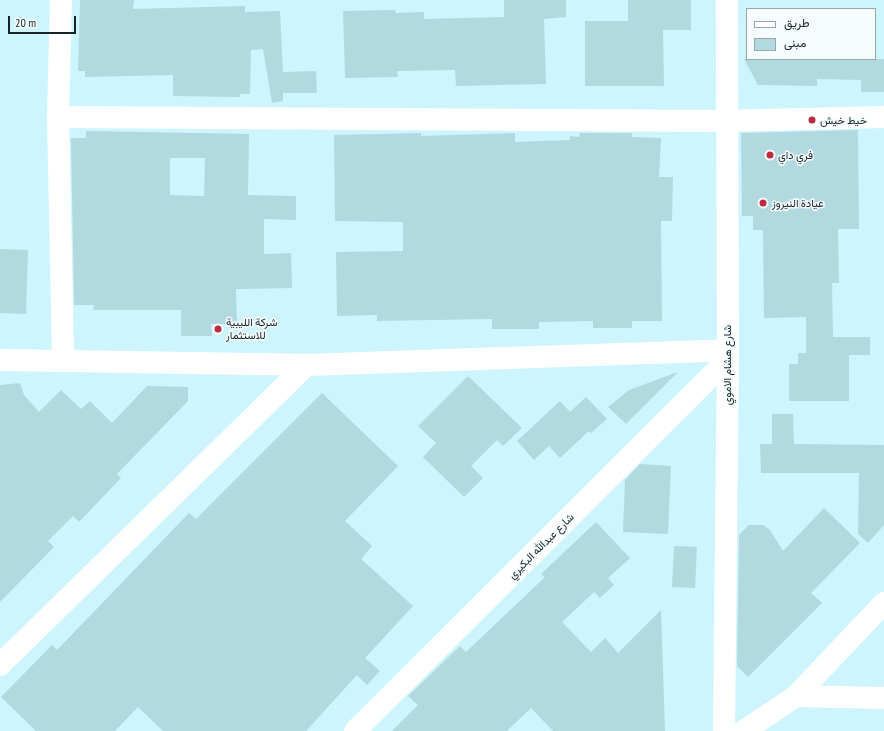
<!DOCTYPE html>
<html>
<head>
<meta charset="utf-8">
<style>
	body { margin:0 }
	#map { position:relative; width:884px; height:731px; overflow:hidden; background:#cef5fd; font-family:"PT Sans Narrow",Vazirmatn,sans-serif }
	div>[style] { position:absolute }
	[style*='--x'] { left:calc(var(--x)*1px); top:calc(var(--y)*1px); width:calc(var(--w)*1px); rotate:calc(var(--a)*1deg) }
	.building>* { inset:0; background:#b2d8e0 }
	.minor>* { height:22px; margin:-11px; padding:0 11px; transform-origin:11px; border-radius:11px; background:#fff }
	.dots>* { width:11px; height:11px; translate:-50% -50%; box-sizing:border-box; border:2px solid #f4fcfd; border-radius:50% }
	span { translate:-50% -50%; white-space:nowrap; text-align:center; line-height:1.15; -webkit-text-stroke:3px #f4fcfd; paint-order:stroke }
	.poi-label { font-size:11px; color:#162427 }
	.left { translate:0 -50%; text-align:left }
	.street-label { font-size:11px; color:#162427 }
	.legend { position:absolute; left:746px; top:8px; width:130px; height:52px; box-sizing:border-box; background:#f4fcfd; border:1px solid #9ba6a7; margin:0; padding:5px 7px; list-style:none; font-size:12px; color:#162427 }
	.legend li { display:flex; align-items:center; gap:8px; height:20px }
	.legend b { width:20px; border:1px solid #9ba6a7 }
	.scale { position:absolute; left:8px; top:16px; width:68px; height:18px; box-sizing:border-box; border:2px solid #162427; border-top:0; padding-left:5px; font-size:12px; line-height:14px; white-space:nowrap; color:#162427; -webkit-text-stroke:3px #f4fcfd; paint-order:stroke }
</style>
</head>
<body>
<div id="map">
	<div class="building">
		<div style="clip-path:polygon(80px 0,134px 0,133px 9px,245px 6px,245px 12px,280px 11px,283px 72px,316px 71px,317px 93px,283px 93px,283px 101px,272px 103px,263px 49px,251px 50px,250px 94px,240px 94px,240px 97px,173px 96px,173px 75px,85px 77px,85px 71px,78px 71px)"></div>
		<div style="clip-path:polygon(504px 0,566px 0,566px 17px,544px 19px,546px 84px,456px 86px,455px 70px,397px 71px,398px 77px,345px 78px,343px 11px,395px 10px,396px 13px,424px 12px,424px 19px,504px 17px)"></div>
		<div style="clip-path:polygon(628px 0,691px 0,691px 30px,663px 30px,664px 86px,585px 86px,585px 21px,628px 21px)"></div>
		<div style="clip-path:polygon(744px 59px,884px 59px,884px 92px,861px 92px,861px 80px,817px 79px,817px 86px,758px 85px)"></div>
		<div style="clip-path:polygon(858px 130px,859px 229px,838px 229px,839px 283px,832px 283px,833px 337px,870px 337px,870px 355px,849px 355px,849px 401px,789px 401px,789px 364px,798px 364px,798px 353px,806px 353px,806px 317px,764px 318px,763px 230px,753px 230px,753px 216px,742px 216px,741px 133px)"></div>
		<div style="clip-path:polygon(evenodd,86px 131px,249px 134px,248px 195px,296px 196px,296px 220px,264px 219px,264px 254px,291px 253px,292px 288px,236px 289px,237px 324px,211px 324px,212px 336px,181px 336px,181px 310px,93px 310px,94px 305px,74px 305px,71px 138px,86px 138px,86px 131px,170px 158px,205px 158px,204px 196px,170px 195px,170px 158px)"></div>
		<div style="clip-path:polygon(421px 133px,421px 136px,515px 133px,515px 142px,570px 140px,570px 136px,579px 137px,580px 133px,632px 133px,632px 137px,661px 138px,659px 177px,673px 177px,672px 221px,661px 221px,662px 321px,632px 321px,632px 328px,593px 328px,593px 321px,539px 322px,539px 329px,492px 329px,492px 319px,377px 321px,377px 315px,337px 316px,336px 252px,403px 251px,403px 222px,335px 221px,334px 135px)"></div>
		<div style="clip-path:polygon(0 249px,28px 250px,26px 314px,0 313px)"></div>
		<div style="clip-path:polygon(678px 372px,626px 424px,608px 407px,629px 390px)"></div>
		<div style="clip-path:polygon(468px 376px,522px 428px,503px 446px,497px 440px,471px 466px,483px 478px,464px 497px,423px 457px,436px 443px,418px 426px)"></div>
		<div style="clip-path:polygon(20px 383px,24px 395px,39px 412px,61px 390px,81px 409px,90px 401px,112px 423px,147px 386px,188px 387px,188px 401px,117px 474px,121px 478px,79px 522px,73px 516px,48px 541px,54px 547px,0 602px,0 385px)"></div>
		<div style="clip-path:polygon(322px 393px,398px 466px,345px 521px,372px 546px,361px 559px,413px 606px,365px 658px,380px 671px,367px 685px,357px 675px,306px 731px,163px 731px,138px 707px,115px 731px,36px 731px,1px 697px,52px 645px,57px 650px,189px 513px,196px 519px)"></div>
		<div style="clip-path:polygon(586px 397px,607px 419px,591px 433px,589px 431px,560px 458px,549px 446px,534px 460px,517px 441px,560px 401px,570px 412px)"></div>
		<div style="clip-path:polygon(772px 414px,793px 414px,794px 444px,884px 445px,884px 525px,868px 543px,858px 534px,859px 473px,761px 473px,760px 444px,772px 444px)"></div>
		<div style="clip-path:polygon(640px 464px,671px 466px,668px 534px,623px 532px,625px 480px)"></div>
		<div style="clip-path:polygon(824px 508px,860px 543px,811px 593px,822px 603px,748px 677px,737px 666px,739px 535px,749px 525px,763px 525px,770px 530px,783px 551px)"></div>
		<div style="clip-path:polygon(596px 522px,630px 558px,608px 578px,614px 585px,600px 598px,594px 592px,562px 622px,591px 652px,605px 638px,618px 653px,661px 610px,665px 731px,553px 731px,531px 708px,507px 731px,392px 731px,418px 705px,408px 696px,460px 646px,466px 652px,545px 577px,541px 574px)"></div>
		<div style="clip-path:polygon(674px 546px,697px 547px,695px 588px,672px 587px)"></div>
	</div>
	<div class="minor">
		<div style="--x:61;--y:0;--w:117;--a:91.5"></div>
		<div style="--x:58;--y:117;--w:243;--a:88.8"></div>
		<div style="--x:58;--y:117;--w:667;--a:0.34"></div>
		<div style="--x:725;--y:121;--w:159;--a:-1.4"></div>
		<div style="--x:0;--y:360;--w:306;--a:0.9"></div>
		<div style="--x:306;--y:365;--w:422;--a:-2"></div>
		<div style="--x:0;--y:665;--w:429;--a:-44.4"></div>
		<div style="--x:796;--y:696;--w:88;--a:1.3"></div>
		<div style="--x:355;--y:731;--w:525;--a:-44.92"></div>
		<div style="--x:724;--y:731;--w:381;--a:-89.4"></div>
		<div style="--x:728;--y:350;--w:350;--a:-90.2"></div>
		<div style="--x:744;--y:731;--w:63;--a:-33.9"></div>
		<div style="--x:796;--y:696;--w:128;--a:-46.6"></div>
	</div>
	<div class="dots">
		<div style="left:812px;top:120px;background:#bd2c3e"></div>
		<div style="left:770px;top:155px;background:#bd2c3e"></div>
		<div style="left:763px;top:203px;background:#bd2c3e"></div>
		<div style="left:218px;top:329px;background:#bd2c3e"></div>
	</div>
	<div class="poi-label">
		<span class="left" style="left:820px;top:120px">خيط خيش</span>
		<span class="left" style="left:778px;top:155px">فري داي</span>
		<span class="left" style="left:772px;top:203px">عيادة النيروز</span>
		<span class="left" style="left:226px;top:329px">شركة الليبية<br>للاستثمار</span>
	</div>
	<div class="street-label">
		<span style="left:727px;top:365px;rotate:-90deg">شارع هشام الاموي</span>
		<span style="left:541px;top:546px;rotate:-45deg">شارع عبدالله البكيري</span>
	</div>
	<ul class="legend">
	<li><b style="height:5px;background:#fff"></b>طريق</li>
	<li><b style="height:11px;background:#b2d8e0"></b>مبنى</li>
	</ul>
	<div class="scale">20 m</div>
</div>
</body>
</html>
